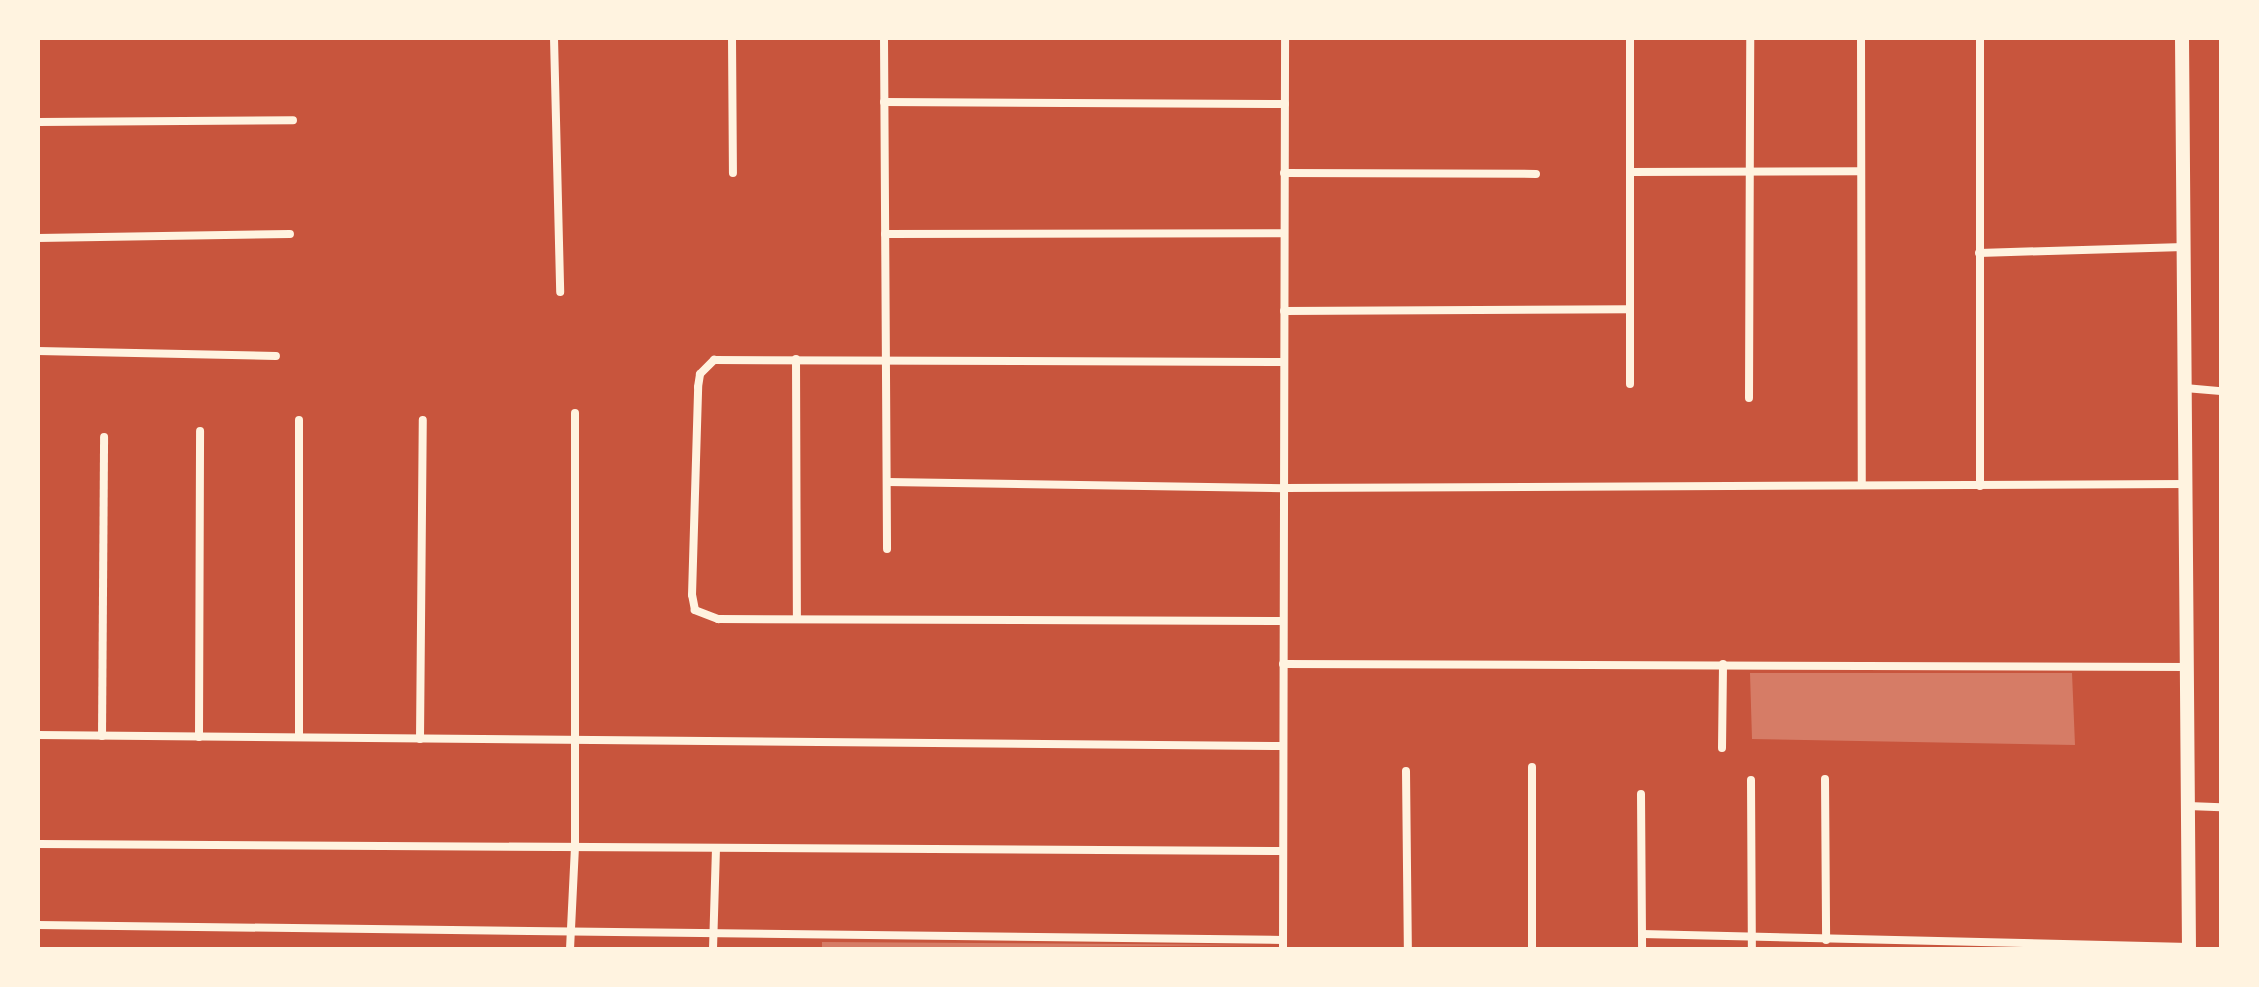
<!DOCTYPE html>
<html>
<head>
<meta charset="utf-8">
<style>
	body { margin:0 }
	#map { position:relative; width:2259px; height:987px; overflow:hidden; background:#c8553d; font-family:"Titillium Web",sans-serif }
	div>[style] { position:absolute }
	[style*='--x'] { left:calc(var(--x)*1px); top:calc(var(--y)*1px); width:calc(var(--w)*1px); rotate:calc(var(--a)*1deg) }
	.building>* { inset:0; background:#d67c66 }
	.minor>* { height:8px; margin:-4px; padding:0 4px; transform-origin:4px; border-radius:4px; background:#fff3e0 }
	.tertiary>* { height:14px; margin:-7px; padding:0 7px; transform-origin:7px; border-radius:7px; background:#fff3e0 }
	span { translate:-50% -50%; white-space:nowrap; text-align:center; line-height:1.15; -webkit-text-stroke:6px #fff3e0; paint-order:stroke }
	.frame { position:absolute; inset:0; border:40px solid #fff3e0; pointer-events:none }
</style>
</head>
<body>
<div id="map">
	<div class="building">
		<div style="clip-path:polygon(1750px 673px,2072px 673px,2075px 745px,1752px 739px)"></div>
		<div style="clip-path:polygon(822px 942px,1276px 945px,822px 949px)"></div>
	</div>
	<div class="minor">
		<div style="--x:554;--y:38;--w:254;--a:88.6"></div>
		<div style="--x:732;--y:38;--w:135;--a:89.6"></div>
		<div style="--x:884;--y:38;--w:511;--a:89.66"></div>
		<div style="--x:1861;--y:38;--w:447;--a:89.9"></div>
		<div style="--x:884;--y:102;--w:401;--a:0.3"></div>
		<div style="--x:38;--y:122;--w:255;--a:-0.4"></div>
		<div style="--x:1630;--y:172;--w:231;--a:-0.2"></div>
		<div style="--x:1284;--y:173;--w:252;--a:0.2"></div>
		<div style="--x:885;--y:234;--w:399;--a:-0.1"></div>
		<div style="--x:38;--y:238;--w:252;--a:-0.9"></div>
		<div style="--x:1979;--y:253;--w:205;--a:-1.7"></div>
		<div style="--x:1284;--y:311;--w:346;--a:-0.3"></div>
		<div style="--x:38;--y:351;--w:238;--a:1.2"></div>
		<div style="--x:796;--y:359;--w:258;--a:89.8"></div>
		<div style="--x:1630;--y:384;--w:346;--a:-90"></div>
		<div style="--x:2185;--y:388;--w:36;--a:5"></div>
		<div style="--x:1749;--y:398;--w:360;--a:-89.8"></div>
		<div style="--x:888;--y:482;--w:396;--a:0.9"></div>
		<div style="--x:1284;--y:488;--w:902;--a:-0.25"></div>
		<div style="--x:1980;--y:486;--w:448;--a:-90"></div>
		<div style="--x:1283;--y:621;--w:565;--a:-179.8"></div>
		<div style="--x:718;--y:619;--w:25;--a:-159"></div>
		<div style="--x:695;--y:610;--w:15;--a:-101"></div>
		<div style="--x:692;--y:595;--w:208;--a:-88.3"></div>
		<div style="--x:698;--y:387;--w:13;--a:-81"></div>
		<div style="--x:700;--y:374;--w:20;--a:-45"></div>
		<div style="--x:714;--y:360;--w:570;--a:0.2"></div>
		<div style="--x:1283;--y:664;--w:905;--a:0.19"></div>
		<div style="--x:38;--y:735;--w:1245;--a:0.51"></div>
		<div style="--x:102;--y:736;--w:299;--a:-89.6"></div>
		<div style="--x:199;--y:737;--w:306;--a:-89.8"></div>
		<div style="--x:299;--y:737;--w:317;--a:-90"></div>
		<div style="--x:420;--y:739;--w:319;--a:-89.5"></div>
		<div style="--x:1722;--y:748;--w:84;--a:-89.3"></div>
		<div style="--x:1532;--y:767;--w:182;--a:90"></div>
		<div style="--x:1406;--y:771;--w:178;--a:89.4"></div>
		<div style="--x:1825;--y:779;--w:161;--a:89.6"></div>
		<div style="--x:1751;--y:780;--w:169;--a:89.7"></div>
		<div style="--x:1641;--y:794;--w:155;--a:89.6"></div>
		<div style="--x:2188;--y:806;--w:33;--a:2"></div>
		<div style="--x:38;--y:844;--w:1245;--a:0.32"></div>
		<div style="--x:38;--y:925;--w:1245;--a:0.69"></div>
		<div style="--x:1642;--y:934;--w:547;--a:1.36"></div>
		<div style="--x:570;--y:949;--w:102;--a:-87.2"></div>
		<div style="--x:575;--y:847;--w:434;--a:-90"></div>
		<div style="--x:713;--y:949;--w:101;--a:-88.3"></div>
		<div style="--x:1283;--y:949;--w:911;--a:-89.87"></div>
	</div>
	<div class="tertiary">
		<div style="--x:2182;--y:38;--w:911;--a:89.56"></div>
	</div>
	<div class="frame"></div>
</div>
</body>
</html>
